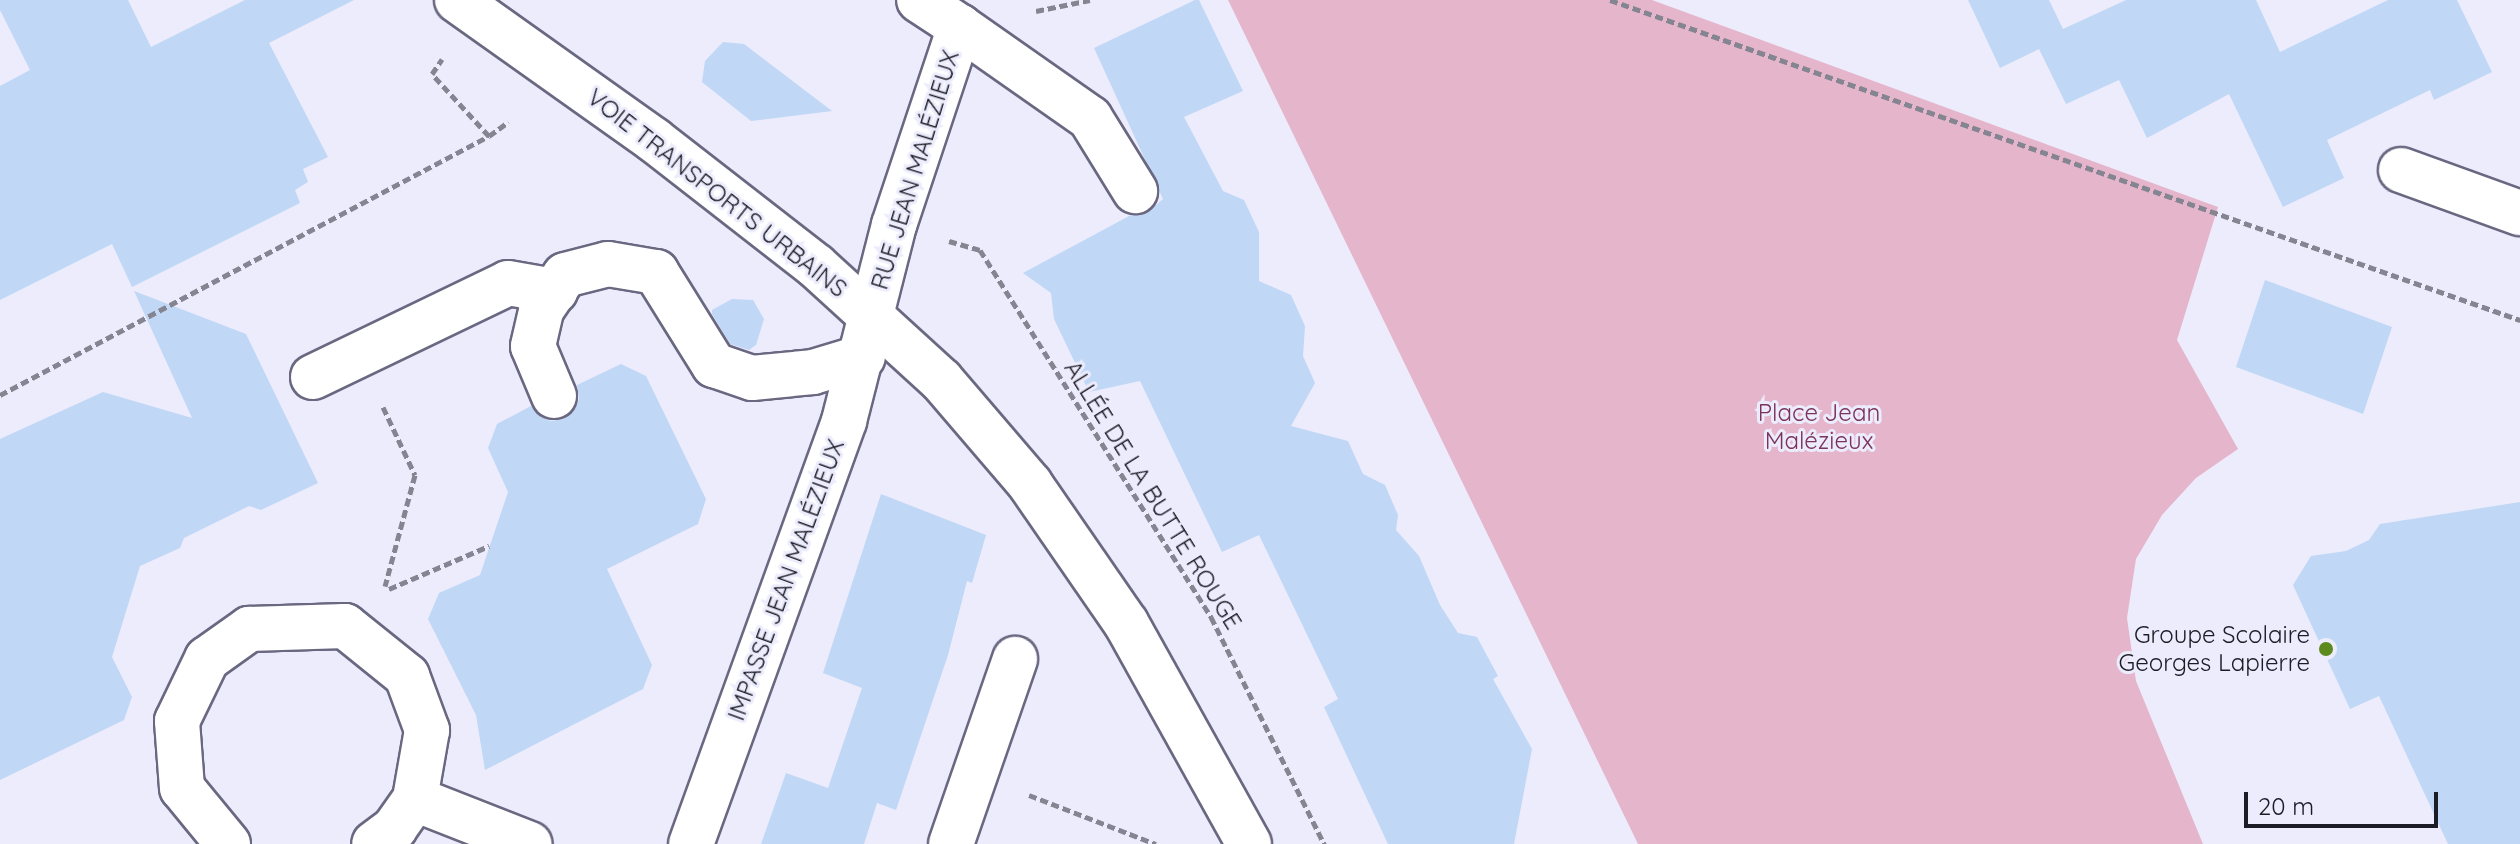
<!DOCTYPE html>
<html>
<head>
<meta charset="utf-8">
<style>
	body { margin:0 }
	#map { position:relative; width:2520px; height:844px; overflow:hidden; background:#ececfd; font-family:Quicksand,sans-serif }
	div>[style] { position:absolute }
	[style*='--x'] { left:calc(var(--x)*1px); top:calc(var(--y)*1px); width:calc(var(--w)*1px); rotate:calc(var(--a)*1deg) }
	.green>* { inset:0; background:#e5b6cb }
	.building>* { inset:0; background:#c0d7f5 }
	.path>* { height:5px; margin-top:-2.5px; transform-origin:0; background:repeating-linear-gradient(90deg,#858592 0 8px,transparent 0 12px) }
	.roads { filter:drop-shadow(2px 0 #6a6881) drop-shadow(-2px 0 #6a6881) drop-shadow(0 2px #6a6881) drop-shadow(0 -2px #6a6881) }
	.minor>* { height:44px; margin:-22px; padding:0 22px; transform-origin:22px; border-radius:22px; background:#fff }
	.dots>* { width:22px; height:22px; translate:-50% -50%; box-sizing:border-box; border:4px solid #ececfd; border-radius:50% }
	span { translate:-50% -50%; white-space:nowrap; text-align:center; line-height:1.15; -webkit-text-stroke:6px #ececfd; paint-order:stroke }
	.street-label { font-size:24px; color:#1c1c26 }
	.park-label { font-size:24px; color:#7c3359 }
	.poi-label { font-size:24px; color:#1c1c26 }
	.right { translate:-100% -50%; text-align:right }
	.scale { position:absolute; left:2244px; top:792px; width:194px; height:36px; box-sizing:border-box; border:4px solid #1c1c26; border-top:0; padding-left:10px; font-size:24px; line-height:28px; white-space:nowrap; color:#1c1c26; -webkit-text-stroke:6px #ececfd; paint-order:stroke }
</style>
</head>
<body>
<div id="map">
	<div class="green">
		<div style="clip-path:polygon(1228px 0,1652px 0,2218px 207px,2177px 340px,2238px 449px,2196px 478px,2162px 515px,2136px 559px,2127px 618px,2136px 681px,2203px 844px,1638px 844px)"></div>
	</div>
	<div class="building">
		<div style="clip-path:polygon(0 0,128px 0,151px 47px,245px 0,354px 0,269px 43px,328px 157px,303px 169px,308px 182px,295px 190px,300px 203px,132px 287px,112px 244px,0 300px,0 86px,30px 70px,0 10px)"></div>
		<div style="clip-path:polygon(1195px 0,1199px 0,1243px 91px,1184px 117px,1223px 191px,1244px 200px,1259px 232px,1259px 281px,1291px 295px,1305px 326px,1303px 356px,1315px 383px,1291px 426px,1348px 441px,1363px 474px,1385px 485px,1398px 515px,1396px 530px,1419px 556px,1440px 605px,1458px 633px,1477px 637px,1498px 676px,1493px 679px,1532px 749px,1514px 844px,1388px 844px,1324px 707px,1338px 699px,1259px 535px,1222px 552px,1140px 381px,1089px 392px,1054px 319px,1051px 293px,1023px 273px,1131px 215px,1147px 213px,1163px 199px,1094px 48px)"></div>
		<div style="clip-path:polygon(1968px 0,2049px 0,2063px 29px,2126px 0,2256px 0,2280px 52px,2388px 0,2457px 0,2492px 72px,2434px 100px,2430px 90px,2327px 140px,2344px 178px,2283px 207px,2229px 94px,2147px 138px,2119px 80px,2066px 104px,2039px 49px,2000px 68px)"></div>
		<div style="clip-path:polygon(723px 42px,744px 44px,832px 111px,751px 121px,702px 82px,705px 61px)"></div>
		<div style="clip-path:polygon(2265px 280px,2392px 327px,2363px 414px,2236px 367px)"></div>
		<div style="clip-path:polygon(134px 291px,246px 334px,318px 483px,261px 510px,249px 506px,184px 538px,180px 548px,140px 566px,112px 657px,132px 697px,124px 720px,0 780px,0 439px,103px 392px,192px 418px)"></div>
		<div style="clip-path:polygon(732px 299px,753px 300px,764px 319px,756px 345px,749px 350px,730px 344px,712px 314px,712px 310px)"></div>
		<div style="clip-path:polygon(621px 364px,646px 376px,706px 499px,698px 524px,607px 569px,652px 665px,643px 689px,485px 770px,476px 715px,428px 619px,439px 593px,480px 575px,508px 492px,488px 448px,497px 424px,531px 406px,538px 415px,550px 421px,564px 419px,573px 412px,579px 400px,577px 385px)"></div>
		<div style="clip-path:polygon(881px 494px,986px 535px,972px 583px,967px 581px,948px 655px,896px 810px,877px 803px,864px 844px,761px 844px,786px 773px,828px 788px,862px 688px,823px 673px)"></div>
		<div style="clip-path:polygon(2520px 502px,2520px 844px,2448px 844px,2379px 696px,2350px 709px,2293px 585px,2311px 556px,2346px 551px,2369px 540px,2380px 524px)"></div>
	</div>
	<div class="path">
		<div style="--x:1610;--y:0;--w:965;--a:19.37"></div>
		<div style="--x:1036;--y:11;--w:55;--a:-11.5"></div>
		<div style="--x:489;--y:136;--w:24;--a:-36"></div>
		<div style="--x:949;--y:241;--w:32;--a:16"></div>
		<div style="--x:980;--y:250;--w:434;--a:57.8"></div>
		<div style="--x:1211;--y:617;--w:254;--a:63.5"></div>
		<div style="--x:0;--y:395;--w:553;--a:-27.91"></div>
		<div style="--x:489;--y:136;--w:84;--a:-132.6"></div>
		<div style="--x:432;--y:74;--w:18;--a:-56"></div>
		<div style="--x:383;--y:407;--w:75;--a:64.8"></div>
		<div style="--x:415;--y:475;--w:115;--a:105.1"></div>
		<div style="--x:389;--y:589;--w:109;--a:-23.3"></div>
		<div style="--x:1029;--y:795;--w:136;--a:21.1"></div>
	</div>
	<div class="roads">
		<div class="minor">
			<div style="--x:457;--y:0;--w:242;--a:35.4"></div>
			<div style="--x:654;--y:140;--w:205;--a:37.9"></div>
			<div style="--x:816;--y:266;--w:169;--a:42.4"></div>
			<div style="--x:941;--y:380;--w:137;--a:49.4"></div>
			<div style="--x:1030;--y:484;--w:169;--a:55.4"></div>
			<div style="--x:1126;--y:623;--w:253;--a:60.9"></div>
			<div style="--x:960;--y:27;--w:159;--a:35"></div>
			<div style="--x:1090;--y:118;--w:86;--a:58.3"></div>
			<div style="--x:2401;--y:170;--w:127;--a:19.9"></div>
			<div style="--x:313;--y:377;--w:216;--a:-25.7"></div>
			<div style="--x:508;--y:283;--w:48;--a:9.7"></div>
			<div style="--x:554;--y:396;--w:54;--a:-112.8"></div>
			<div style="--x:533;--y:346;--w:37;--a:-77"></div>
			<div style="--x:541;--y:310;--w:42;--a:-55.6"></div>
			<div style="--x:565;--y:275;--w:44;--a:-14.3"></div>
			<div style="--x:608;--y:264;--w:49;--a:9.5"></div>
			<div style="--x:656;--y:272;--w:110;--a:58.1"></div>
			<div style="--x:714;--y:365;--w:40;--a:18.9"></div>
			<div style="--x:752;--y:378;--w:61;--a:-5.6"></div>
			<div style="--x:813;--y:372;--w:52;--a:-16.7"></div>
			<div style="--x:415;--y:799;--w:123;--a:21.4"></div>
			<div style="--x:228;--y:844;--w:72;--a:-129.4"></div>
			<div style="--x:182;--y:788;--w:67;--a:-94.3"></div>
			<div style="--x:177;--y:721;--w:69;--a:-64.2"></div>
			<div style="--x:207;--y:659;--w:52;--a:-35.5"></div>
			<div style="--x:249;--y:629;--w:96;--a:-1.8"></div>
			<div style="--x:345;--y:626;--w:80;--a:38.9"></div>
			<div style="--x:407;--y:676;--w:58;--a:69.7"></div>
			<div style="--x:427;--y:730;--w:70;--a:99.9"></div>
			<div style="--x:415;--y:799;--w:35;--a:125"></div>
			<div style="--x:395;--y:828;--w:26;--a:143"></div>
			<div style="--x:691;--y:844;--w:450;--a:-70.1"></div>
			<div style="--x:844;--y:421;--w:202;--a:-75.7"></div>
			<div style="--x:894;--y:225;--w:209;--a:-71.6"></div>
			<div style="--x:960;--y:27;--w:49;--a:-146.6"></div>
			<div style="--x:951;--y:844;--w:196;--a:-70.9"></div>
		</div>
	</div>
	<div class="dots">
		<div style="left:2326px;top:649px;background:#5c8a1c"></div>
	</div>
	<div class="street-label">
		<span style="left:915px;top:170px;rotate:-73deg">RUE JEAN MALÉZIEUX</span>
		<span style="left:717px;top:193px;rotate:38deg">VOIE TRANSPORTS URBAINS</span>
		<span style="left:1153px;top:495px;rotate:58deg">ALLÉE DE LA BUTTE ROUGE</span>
		<span style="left:786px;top:580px;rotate:-70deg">IMPASSE JEAN MALÉZIEUX</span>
	</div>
	<div class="park-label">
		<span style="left:1819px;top:427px">Place Jean<br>Malézieux</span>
	</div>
	<div class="poi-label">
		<span class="right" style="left:2310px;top:649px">Groupe Scolaire<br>Georges Lapierre</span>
	</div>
	<div class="scale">20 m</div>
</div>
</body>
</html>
